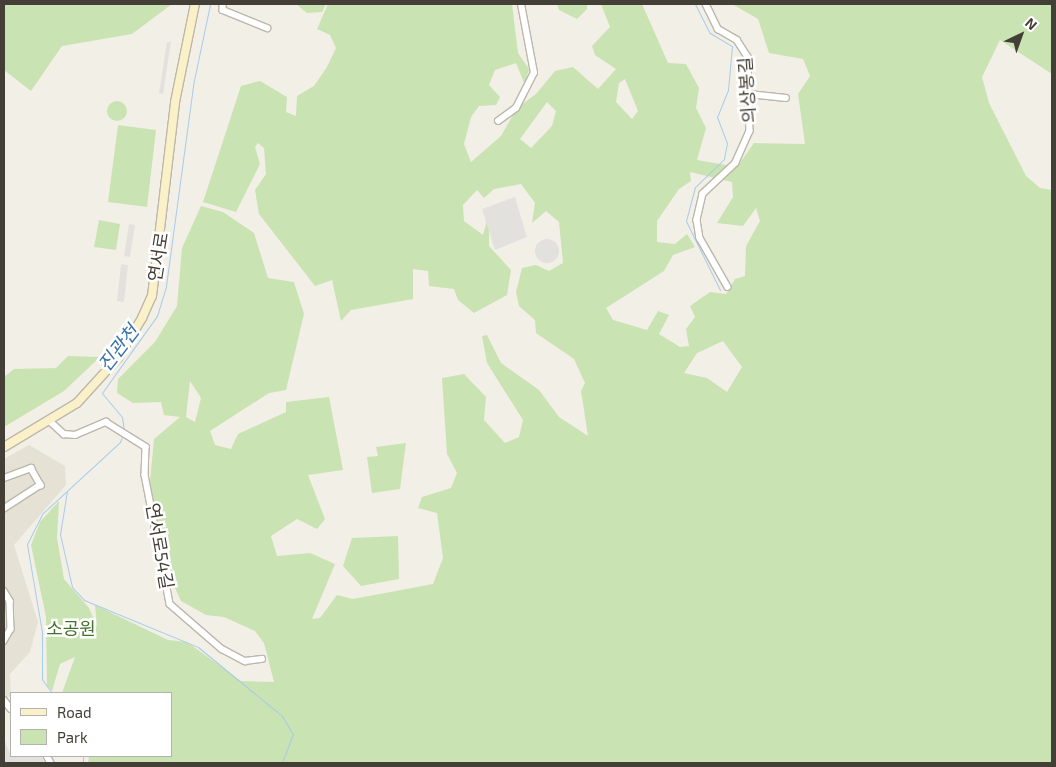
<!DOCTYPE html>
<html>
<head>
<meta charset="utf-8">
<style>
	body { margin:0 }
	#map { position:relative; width:1056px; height:767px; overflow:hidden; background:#f2efe7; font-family:"Exo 2","Noto Sans KR",sans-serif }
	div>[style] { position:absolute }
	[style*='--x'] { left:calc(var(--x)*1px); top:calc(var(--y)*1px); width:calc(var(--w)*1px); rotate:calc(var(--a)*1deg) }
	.residential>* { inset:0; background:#e5e1d5 }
	.green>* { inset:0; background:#cae3b2 }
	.round { border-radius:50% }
	.parking>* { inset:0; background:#e3e1de }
	.stream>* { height:1px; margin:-0.5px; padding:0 0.5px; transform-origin:0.5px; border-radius:0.5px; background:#a7cbea }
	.roads { filter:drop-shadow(1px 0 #bdb7aa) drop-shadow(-1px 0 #bdb7aa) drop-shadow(0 1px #bdb7aa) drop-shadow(0 -1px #bdb7aa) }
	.minor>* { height:5.5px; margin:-2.75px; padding:0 2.75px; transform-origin:2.75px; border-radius:2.75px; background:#fff }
	.secondary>* { height:8px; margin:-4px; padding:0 4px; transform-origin:4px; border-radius:4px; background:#faf1c8 }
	span { translate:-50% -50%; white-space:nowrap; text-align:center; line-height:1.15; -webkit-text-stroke:5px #fff; paint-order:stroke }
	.street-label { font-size:18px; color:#443f36 }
	.park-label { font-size:18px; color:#44712e }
	.water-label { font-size:19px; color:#3872a8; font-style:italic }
	.frame { position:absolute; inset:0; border:5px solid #443f36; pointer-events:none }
	.legend { position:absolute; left:10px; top:692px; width:162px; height:65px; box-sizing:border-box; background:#fff; border:1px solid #b4b2af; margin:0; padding:6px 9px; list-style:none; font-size:15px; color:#443f36 }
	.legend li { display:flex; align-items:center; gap:10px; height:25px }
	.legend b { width:25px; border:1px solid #b4b2af }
	.north { position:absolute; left:996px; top:10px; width:50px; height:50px; -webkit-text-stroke:4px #fff; paint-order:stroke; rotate:42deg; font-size:14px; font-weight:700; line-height:20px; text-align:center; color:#443f36 }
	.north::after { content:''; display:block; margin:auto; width:18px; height:22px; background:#443f36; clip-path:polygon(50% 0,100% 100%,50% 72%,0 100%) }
</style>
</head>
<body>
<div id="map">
	<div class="residential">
		<div style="clip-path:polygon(29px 445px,65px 466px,66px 485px,14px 545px,38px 622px,30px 652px,10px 674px,11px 695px,4px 702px,4px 459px)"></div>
	</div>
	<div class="green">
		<div style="clip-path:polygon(4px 4px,172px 4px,132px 34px,62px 46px,31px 91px,4px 70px)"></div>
		<div style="clip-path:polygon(296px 4px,326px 4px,322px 12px,307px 13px)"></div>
		<div style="clip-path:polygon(evenodd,328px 4px,512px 4px,518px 53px,529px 69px,525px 85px,516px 63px,495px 70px,489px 85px,500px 97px,496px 105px,479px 106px,471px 117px,464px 144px,471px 162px,501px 136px,517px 108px,536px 94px,555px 71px,573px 67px,598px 89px,616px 69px,595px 55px,592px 46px,610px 27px,601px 4px,642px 4px,668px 63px,686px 64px,699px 88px,696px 108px,706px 128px,697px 160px,737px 167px,754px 143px,805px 144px,798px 94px,810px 76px,803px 59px,769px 53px,758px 19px,732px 4px,1052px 4px,1052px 74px,1000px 40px,982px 77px,989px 103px,1026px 176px,1040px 188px,1052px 190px,1052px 763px,88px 763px,89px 756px,171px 756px,171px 693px,62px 693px,75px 657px,60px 664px,52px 691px,47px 685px,46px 617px,31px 545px,40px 522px,59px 501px,57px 538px,64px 579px,89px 608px,97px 627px,95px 605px,168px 640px,187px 642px,241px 681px,274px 682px,264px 643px,255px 631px,224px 617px,206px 615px,181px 601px,175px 588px,158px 533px,150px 481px,154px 439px,180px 417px,164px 415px,161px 402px,133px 403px,117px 393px,118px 379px,155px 342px,177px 306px,182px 248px,201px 206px,223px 212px,254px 233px,268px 278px,294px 282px,304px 314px,286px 390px,269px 393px,210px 431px,215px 445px,231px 449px,238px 434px,286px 412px,286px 402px,329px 397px,343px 470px,308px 475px,325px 519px,317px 529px,297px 519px,271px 536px,277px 556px,310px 553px,335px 564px,312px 619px,320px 618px,337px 595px,353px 599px,433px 584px,443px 558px,437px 513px,418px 508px,422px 497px,451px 488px,457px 473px,447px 454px,442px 378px,464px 374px,486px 397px,484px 420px,505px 443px,519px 437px,523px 420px,487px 363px,482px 336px,487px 335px,501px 363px,539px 390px,559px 417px,588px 436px,581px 391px,585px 383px,574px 359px,536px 333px,535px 320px,519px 306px,516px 292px,522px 268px,536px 265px,549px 271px,563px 263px,559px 222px,546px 211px,532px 223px,535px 203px,521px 184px,494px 189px,484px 198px,477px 190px,463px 205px,464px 221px,483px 235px,489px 213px,489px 246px,511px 270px,507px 295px,474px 313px,458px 300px,454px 289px,429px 286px,428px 271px,413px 269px,413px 299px,351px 310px,341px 321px,332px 280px,315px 286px,259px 214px,255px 190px,266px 174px,264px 148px,258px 143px,255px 147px,260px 164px,236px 212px,203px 202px,241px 86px,260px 81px,287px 97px,286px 112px,296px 116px,297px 96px,314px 86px,327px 67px,336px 48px,330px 35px,317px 29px,328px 4px,625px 79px,638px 111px,632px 119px,616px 102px,619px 83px,625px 79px,328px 4px,547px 102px,556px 111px,552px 126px,531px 148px,520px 139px,547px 102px,328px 4px,690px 172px,732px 182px,733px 197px,717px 223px,743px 226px,756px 208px,760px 221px,746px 246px,745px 276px,735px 279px,726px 294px,710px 292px,690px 306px,695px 317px,686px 329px,689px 346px,680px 347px,659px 334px,669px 315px,658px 311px,647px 330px,613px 320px,606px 308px,664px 271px,673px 255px,695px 247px,687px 234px,675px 244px,657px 242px,657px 221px,679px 189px,691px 181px,690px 172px,328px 4px,723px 341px,742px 367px,727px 392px,707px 378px,684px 373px,697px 353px,723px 341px,328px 4px,190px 381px,201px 398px,195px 422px,186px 417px,190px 381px)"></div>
		<div style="clip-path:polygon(557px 4px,587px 4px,587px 9px,577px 19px,559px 10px)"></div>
		<div class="round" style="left:107px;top:101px;width:20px;height:20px"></div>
		<div style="clip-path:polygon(118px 125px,156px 130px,147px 207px,108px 202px)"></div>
		<div style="clip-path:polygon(99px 220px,120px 224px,116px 250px,94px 247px)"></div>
		<div style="clip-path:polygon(68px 356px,100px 357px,64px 391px,4px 427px,4px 377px,14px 369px,56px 368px)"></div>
		<div style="clip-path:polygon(406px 443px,400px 489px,372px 493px,367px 457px,378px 456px,376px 447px)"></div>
		<div style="clip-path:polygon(398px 536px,399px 579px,361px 586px,343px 566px,352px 538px)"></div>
	</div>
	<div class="parking">
		<div style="clip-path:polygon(167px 42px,171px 42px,163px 94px,159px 93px)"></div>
		<div style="clip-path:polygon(515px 197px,527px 237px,495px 250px,482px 209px)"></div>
		<div style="clip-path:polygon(129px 224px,135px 225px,130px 257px,124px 256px)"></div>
		<div class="round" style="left:535px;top:239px;width:24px;height:24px"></div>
		<div style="clip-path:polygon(121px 264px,128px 265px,124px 302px,117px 301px)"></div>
		<div style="clip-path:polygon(5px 741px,11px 756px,41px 756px,45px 763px,4px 763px)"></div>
	</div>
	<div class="stream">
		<div style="--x:695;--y:4;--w:33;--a:63"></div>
		<div style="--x:710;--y:33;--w:26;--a:31"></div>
		<div style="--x:732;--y:46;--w:44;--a:95.2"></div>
		<div style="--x:728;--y:90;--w:29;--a:112"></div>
		<div style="--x:717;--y:117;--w:28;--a:69"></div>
		<div style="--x:727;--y:143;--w:16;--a:101"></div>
		<div style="--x:724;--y:159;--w:40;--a:136"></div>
		<div style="--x:695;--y:187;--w:35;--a:105"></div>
		<div style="--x:686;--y:221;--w:77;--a:63.8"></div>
		<div style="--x:124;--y:431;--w:14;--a:-98"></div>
		<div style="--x:122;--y:417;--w:31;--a:-130"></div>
		<div style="--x:102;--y:393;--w:95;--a:-54.5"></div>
		<div style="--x:157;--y:316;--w:31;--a:-73"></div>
		<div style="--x:166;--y:286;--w:203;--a:-82.3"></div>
		<div style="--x:193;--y:85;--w:83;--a:-78.1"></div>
		<div style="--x:67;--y:491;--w:44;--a:99.2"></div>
		<div style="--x:60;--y:534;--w:54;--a:77.2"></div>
		<div style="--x:72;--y:587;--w:18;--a:47"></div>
		<div style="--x:84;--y:600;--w:123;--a:22.4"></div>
		<div style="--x:198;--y:647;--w:109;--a:39.4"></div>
		<div style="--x:282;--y:716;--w:21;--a:59"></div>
		<div style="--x:293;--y:734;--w:31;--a:111"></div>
		<div style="--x:52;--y:693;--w:17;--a:-126"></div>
		<div style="--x:42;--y:679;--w:47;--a:-90"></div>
		<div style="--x:42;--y:632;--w:89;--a:-99.7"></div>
		<div style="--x:27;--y:544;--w:35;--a:-63"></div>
		<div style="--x:43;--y:513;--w:105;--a:-42.7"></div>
		<div style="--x:120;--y:442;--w:9;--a:-69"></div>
		<div style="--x:83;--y:763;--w:7;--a:-90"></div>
	</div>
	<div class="roads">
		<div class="minor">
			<div style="--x:223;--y:4;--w:6;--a:90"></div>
			<div style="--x:223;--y:10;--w:48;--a:22.2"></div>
			<div style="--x:706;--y:4;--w:28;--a:64"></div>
			<div style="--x:718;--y:29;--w:22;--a:30"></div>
			<div style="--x:737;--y:40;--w:20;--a:57"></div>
			<div style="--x:748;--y:57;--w:74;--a:88.5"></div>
			<div style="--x:750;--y:131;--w:35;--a:114"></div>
			<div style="--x:736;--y:163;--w:45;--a:136.8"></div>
			<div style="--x:703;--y:194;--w:27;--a:103"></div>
			<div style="--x:697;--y:220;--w:18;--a:81"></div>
			<div style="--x:700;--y:238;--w:56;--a:60.3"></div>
			<div style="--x:749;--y:94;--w:37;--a:6"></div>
			<div style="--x:498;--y:121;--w:22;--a:-36"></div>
			<div style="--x:516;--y:108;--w:39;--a:-63"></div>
			<div style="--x:534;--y:73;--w:70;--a:-100.7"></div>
			<div style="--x:51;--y:422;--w:18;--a:43"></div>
			<div style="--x:64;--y:434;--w:11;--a:5"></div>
			<div style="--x:75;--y:435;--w:34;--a:-23"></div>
			<div style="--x:106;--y:422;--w:47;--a:32"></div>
			<div style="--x:146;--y:447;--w:28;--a:92"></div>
			<div style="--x:145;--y:475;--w:131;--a:79"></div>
			<div style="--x:170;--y:604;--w:69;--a:40.9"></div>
			<div style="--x:222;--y:649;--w:26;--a:28"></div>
			<div style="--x:245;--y:661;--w:17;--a:-7"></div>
			<div style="--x:4;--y:478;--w:29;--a:-20"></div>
			<div style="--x:31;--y:468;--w:20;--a:60"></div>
			<div style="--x:41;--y:485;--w:44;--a:147"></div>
			<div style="--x:4;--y:591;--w:12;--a:59"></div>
			<div style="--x:10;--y:601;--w:28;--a:88"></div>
			<div style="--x:11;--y:629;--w:14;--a:120"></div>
			<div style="--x:4;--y:700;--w:11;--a:52"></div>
			<div style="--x:47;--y:756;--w:8;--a:60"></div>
		</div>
		<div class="secondary">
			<div style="--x:4;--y:447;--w:85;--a:-31.1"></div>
			<div style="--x:77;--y:403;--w:61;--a:-47.7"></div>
			<div style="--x:118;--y:358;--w:47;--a:-59"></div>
			<div style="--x:142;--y:318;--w:24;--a:-66"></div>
			<div style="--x:152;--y:296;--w:195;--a:-83.2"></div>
			<div style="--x:175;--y:102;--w:100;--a:-78.5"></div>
		</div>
	</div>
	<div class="street-label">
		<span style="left:747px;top:90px;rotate:-94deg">의상봉길</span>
		<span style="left:158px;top:257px;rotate:-81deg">연서로</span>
		<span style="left:160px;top:546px;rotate:80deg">연서로54길</span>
	</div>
	<div class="park-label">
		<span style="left:71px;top:628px">소공원</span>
	</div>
	<div class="water-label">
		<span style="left:118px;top:348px;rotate:-52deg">진관천</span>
	</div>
	<div class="frame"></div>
	<ul class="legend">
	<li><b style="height:6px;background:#faf1c8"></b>Road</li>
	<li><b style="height:14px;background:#cae3b2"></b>Park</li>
	</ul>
	<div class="north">N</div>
</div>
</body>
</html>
